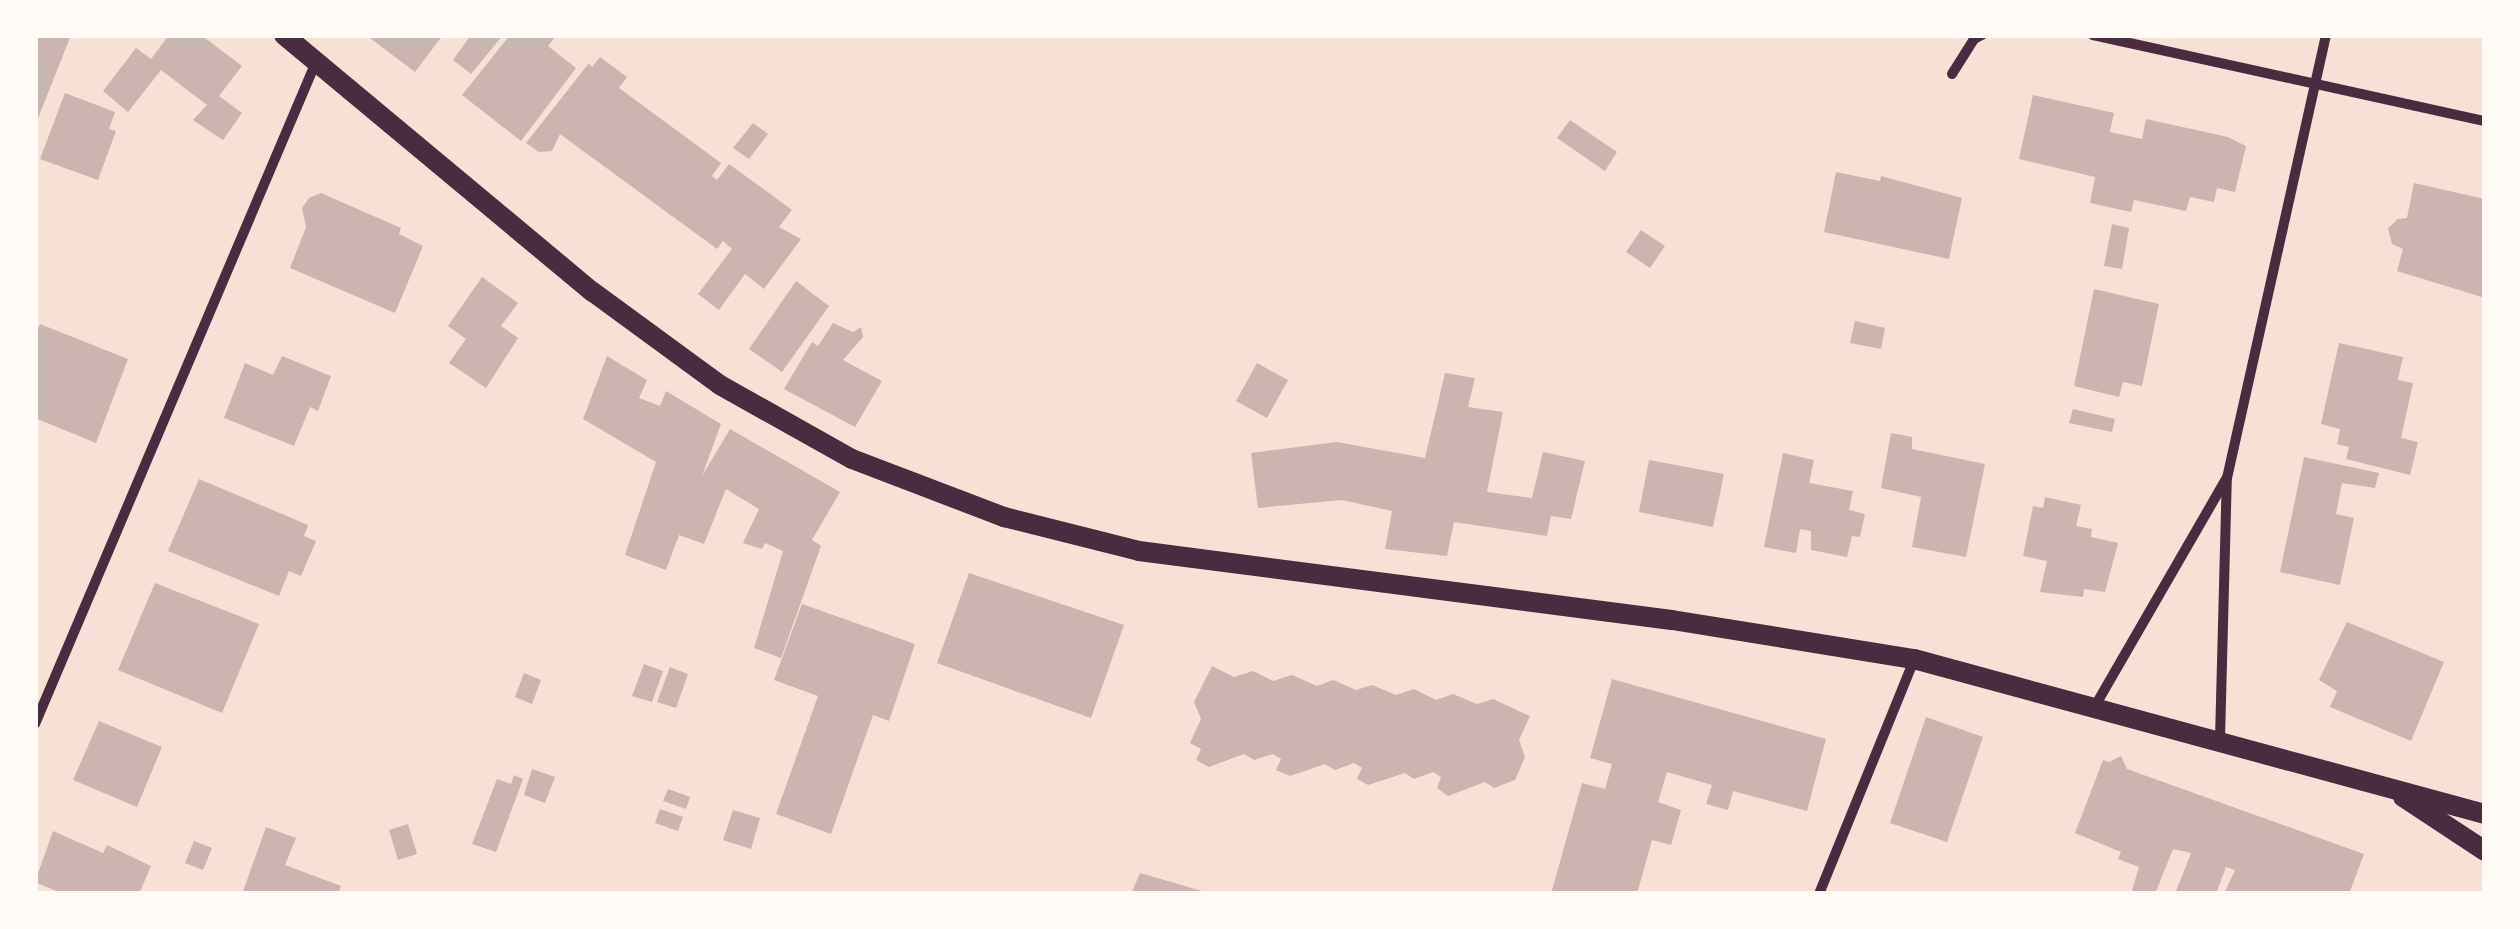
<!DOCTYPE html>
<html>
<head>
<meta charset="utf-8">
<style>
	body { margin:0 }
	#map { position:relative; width:2520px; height:929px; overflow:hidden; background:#f7e1d7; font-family:"Asap Condensed",sans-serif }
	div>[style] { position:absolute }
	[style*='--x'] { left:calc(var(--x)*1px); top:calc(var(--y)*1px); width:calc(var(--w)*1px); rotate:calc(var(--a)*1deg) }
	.building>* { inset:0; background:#ccb4b1 }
	.minor>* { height:10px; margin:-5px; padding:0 5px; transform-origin:5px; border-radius:5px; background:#4a2c40 }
	.secondary>* { height:20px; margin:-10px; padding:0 10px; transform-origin:10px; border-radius:10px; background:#4a2c40 }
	span { translate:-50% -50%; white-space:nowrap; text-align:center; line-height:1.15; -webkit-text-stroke:8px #fffaf5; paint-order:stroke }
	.frame { position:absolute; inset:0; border:38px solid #fffaf5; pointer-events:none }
</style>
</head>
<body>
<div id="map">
	<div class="building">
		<div style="clip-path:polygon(35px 35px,71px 35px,35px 126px)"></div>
		<div style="clip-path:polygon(169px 35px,201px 35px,242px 66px,219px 96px,242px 113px,223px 140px,193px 120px,207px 105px,161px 70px,128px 112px,103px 91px,136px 48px,151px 59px)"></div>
		<div style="clip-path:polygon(366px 35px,443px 35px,415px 72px)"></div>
		<div style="clip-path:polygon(471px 35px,503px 35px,471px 74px,453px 60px)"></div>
		<div style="clip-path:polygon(510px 35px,557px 35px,548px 46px,576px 68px,521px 141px,462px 95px)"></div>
		<div style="clip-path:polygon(600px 57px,627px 77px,619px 88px,721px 163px,712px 176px,717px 180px,729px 164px,792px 210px,779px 227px,801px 239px,764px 289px,745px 274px,719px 310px,698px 294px,732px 249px,723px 241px,717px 249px,560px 134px,552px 151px,539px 152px,526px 143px,589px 63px,592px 67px)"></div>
		<div style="clip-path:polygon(65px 93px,115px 112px,109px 129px,116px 131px,98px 180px,40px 159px)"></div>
		<div style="clip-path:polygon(2033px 95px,2114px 113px,2110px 132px,2142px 139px,2146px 119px,2228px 137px,2246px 146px,2235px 192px,2217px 188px,2214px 202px,2190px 197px,2186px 211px,2134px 200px,2131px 212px,2090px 203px,2095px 177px,2019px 159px)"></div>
		<div style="clip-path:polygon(1570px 120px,1617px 152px,1605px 171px,1557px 138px)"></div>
		<div style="clip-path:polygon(753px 123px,768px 134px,749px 159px,733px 148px)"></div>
		<div style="clip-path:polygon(1836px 172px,1880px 181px,1881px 176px,1962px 198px,1949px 259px,1824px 232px)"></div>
		<div style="clip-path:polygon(2414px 183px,2485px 199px,2485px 298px,2397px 271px,2403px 249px,2392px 244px,2388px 228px,2398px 219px,2407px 218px)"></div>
		<div style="clip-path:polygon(321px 193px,401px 228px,399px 234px,423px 246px,395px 313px,290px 268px,306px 227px,302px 208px,309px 198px)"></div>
		<div style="clip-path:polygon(2112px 224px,2129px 228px,2122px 269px,2104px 266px)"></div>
		<div style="clip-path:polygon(1641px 230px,1665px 246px,1650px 268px,1626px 252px)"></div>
		<div style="clip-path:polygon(482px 277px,518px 303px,501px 326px,518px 338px,486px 388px,449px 363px,466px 339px,448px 326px)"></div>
		<div style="clip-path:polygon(796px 281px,829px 306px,782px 372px,749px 349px)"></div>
		<div style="clip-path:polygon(2094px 289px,2159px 304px,2142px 386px,2123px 382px,2119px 397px,2074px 386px)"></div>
		<div style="clip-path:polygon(1855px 321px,1885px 328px,1881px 349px,1850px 343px)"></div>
		<div style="clip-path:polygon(833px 323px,853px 332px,861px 327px,863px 337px,843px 360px,882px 381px,855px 427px,784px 389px,812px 342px,818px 346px)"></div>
		<div style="clip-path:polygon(40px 324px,128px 359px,96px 443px,35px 418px,35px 335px)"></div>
		<div style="clip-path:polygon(2339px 343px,2403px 357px,2398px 380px,2413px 383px,2401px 438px,2418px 442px,2410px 475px,2346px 459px,2349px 447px,2337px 444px,2340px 429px,2321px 424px)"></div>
		<div style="clip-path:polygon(282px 356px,331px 376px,318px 411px,310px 407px,294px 446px,224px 418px,245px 363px,273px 375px)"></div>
		<div style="clip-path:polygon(607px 356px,647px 380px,639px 398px,660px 406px,666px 391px,721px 424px,702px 476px,730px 429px,840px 492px,812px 540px,821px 546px,781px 658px,754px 648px,783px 551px,765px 543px,762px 549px,743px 543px,759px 509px,726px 489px,704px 544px,679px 535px,666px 570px,625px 555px,656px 462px,583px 419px)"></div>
		<div style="clip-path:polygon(1257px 363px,1288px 380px,1267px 418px,1236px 401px)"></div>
		<div style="clip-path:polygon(1445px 373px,1475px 378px,1468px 407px,1503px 412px,1487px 492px,1532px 498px,1543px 452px,1585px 461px,1571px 519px,1551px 516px,1547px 536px,1454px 522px,1447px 556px,1385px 549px,1392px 511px,1342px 500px,1258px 508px,1251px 453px,1337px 442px,1425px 458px)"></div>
		<div style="clip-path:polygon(2073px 409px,2115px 419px,2112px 432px,2069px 423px)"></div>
		<div style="clip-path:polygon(1891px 433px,1912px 437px,1912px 449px,1985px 464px,1966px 557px,1912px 547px,1921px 497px,1881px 488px)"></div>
		<div style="clip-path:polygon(1783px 453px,1814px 460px,1809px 483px,1853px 491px,1849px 510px,1865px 514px,1860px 537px,1852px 536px,1847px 557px,1811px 550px,1811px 531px,1800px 529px,1796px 553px,1764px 547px)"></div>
		<div style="clip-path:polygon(2304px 457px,2379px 473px,2375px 488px,2342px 483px,2336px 514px,2354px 518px,2340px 585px,2280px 572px)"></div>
		<div style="clip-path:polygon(1649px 460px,1724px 474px,1713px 527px,1639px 512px)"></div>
		<div style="clip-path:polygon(199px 479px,308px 525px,304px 536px,316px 541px,301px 576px,289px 571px,279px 596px,168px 551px)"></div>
		<div style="clip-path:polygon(2045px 497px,2081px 505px,2076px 526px,2092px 529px,2091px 537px,2118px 543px,2105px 592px,2084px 589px,2083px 597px,2040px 592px,2047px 561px,2023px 556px,2033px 506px,2043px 508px)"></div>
		<div style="clip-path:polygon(969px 573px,1124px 625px,1091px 718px,937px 663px)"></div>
		<div style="clip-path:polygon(155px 583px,259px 624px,222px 713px,118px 670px)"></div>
		<div style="clip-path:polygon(802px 604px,915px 644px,889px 721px,873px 715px,831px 834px,776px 814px,818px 696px,774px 680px)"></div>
		<div style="clip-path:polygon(2347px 622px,2444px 662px,2411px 741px,2330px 707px,2337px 691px,2319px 680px)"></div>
		<div style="clip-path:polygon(644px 664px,663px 671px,652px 702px,632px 696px)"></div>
		<div style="clip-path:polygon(1212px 666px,1234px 677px,1253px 671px,1273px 681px,1292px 675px,1317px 686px,1333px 680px,1356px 690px,1372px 685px,1396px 695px,1414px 689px,1436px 700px,1453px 694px,1477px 704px,1493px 699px,1530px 716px,1519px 740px,1525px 757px,1515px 780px,1494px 788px,1485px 782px,1448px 796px,1437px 788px,1441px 777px,1433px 772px,1414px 779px,1405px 773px,1368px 785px,1357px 779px,1362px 768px,1354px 763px,1335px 770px,1325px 764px,1290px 776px,1276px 770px,1281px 759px,1273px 754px,1254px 760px,1244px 754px,1209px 767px,1196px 760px,1201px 749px,1190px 743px,1201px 719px,1194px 702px)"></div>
		<div style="clip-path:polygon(670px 667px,688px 674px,676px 708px,657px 702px)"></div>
		<div style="clip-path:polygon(524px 673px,541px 680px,532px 704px,515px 697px)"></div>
		<div style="clip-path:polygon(1612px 679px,1826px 739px,1807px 811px,1733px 791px,1728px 810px,1706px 804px,1712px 785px,1667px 772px,1658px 802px,1681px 810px,1671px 845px,1652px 840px,1637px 894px,1551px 894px,1582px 783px,1605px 789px,1612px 764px,1590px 758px)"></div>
		<div style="clip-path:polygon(1926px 717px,1983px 737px,1947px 842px,1890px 823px)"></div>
		<div style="clip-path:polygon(99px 721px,162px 747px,137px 807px,73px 780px)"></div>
		<div style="clip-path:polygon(2121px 756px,2127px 769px,2364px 854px,2349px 894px,2224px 894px,2235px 870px,2226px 867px,2216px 894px,2175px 894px,2191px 853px,2173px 849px,2155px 894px,2131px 894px,2139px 867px,2118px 859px,2121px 852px,2075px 833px,2103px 760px,2109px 762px)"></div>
		<div style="clip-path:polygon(532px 769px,555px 777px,545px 803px,524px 795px)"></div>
		<div style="clip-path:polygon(514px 775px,523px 779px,496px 852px,472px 844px,497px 779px,511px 784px)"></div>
		<div style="clip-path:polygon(668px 789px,690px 797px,686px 809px,663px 801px)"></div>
		<div style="clip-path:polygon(660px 809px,683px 817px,678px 831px,655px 823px)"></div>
		<div style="clip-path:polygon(733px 810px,760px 818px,751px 849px,723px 840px)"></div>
		<div style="clip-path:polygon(408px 824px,417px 854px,398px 860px,389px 830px)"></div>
		<div style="clip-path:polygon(266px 827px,296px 838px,285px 865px,341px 886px,338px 894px,242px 894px)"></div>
		<div style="clip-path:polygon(53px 831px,103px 853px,107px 845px,151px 866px,139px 894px,63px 894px,35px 882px)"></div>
		<div style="clip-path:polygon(194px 841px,212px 848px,203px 870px,185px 863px)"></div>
		<div style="clip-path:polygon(1140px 873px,1209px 893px,1209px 894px,1131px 894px)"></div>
	</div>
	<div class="minor">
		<div style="--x:2093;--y:35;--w:401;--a:12.4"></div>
		<div style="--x:1952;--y:74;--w:41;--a:-57.8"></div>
		<div style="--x:1974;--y:39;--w:9;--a:-27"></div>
		<div style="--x:2095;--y:706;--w:262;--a:-60"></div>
		<div style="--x:35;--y:724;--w:719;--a:-67"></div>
		<div style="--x:2220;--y:739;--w:261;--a:-88.5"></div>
		<div style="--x:2227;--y:478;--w:454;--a:-77.4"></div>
		<div style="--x:1819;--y:894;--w:253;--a:-67.9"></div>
	</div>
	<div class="secondary">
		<div style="--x:284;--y:35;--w:402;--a:39.8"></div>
		<div style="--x:593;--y:292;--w:157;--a:36.2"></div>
		<div style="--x:720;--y:385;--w:151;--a:29.3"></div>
		<div style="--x:852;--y:459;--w:163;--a:20.9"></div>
		<div style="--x:1004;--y:517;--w:139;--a:14.1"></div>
		<div style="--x:1139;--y:551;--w:537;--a:7.38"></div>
		<div style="--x:1672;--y:620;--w:245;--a:9.2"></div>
		<div style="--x:1914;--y:659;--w:592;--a:15.19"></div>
		<div style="--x:2403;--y:797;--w:98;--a:33.4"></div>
	</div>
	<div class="frame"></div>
</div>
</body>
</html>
